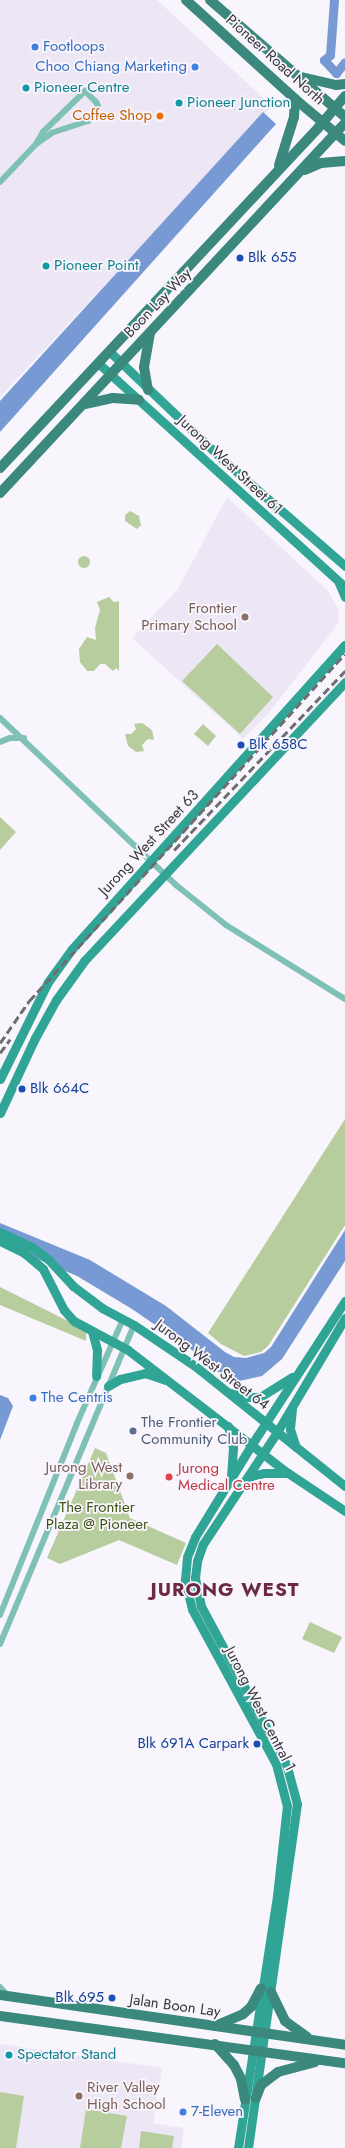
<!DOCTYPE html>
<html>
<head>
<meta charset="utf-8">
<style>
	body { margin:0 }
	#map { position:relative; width:345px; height:2148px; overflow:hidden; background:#f8f5fd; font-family:Jost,sans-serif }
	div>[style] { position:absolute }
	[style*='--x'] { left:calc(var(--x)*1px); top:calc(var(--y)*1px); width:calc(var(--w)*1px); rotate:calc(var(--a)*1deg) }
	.built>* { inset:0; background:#ede7f5 }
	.green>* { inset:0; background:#b8cd9d }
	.round { border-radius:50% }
	.water>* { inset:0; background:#789ad4 }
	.canal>* { height:9px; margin:-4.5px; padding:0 4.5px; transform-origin:4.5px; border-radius:4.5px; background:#789ad4 }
	.street>* { height:6px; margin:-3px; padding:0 3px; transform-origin:3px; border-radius:3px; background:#7fc1b5 }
	.secondary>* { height:9px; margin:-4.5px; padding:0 4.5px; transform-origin:4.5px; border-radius:4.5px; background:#30a595 }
	.primary>* { height:10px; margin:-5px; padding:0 5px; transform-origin:5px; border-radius:5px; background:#3b887c }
	.rail>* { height:2.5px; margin-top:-1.25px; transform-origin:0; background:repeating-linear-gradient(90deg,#6f6d72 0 8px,transparent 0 12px) }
	.dots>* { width:11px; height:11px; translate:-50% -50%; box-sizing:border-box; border:2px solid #f8f5fd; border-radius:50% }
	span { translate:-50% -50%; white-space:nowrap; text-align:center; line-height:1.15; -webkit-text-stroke:3.5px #f8f5fd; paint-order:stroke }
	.shop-label { font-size:15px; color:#366cbe }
	.left { translate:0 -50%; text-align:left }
	.right { translate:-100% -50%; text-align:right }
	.street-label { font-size:15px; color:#38373a }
	.culture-label { font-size:15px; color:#0d838f }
	.food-label { font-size:15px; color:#c56008 }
	.transit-label { font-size:15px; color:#164399 }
	.education-label { font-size:15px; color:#785e54 }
	.service-label { font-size:15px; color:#4e5e75 }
	.health-label { font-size:15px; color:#be3a42 }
	.park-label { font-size:15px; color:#3c540c }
	.district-label { font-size:19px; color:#6c2945; font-weight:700; letter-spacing:1px }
</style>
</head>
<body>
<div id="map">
	<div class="built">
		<div style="clip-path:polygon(0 0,157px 0,272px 106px,0 397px)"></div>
		<div style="clip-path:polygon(227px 497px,328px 591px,338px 609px,339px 621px,331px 633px,267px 715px,243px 739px,132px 638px,178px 589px)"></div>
		<div style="clip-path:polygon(0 2044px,162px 2068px,153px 2123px,184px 2128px,181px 2148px,0 2148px)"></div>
	</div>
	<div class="green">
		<div style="clip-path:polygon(130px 511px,139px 516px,141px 525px,137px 529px,125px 521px,125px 515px)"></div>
		<div class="round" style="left:78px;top:556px;width:12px;height:12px"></div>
		<div style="clip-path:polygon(109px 597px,114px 602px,119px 601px,119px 671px,116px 668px,113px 671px,105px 664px,100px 664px,94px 671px,87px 671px,80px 662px,79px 649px,87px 637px,96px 640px,95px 628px,100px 610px,97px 602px)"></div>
		<div style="clip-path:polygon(217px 644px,273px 697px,240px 734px,182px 681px)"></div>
		<div style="clip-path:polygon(142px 723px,152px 730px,154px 740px,148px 739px,142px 745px,144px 751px,136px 752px,128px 746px,125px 734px,131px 734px,136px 729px,134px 724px)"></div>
		<div style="clip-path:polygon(203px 724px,216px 736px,208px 746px,194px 734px)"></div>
		<div style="clip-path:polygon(0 817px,16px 832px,0 850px)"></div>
		<div style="clip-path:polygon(345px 1119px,345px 1225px,268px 1346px,261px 1352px,244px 1356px,221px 1344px,208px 1333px)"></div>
		<div style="clip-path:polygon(0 1287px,86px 1330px,86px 1341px,0 1305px)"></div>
		<div style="clip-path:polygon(95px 1448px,106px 1453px,130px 1518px,186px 1543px,177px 1565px,119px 1540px,60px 1564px,47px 1558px)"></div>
		<div style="clip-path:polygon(310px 1622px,342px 1637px,334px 1653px,302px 1639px)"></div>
		<div style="clip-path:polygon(0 2092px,24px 2096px,16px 2148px,0 2148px)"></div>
		<div style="clip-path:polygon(86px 2109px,127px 2116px,121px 2148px,80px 2148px)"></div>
		<div style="clip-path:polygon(141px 2131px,174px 2136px,172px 2148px,139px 2148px)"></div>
	</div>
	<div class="water">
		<div style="clip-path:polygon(263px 112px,276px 124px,0 432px,0 401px)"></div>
		<div style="clip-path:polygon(0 1223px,90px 1260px,166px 1306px,225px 1352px,234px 1357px,246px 1358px,264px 1353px,271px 1347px,345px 1230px,345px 1261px,282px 1359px,262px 1376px,235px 1382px,224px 1377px,202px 1357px,132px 1309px,77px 1276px,0 1243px)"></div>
		<div style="clip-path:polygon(0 1395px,8px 1398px,13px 1406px,0 1440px)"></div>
	</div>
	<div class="canal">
		<div style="--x:334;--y:0;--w:55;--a:94.2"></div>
		<div style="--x:330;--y:55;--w:8;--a:140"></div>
		<div style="--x:324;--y:60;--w:18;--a:47"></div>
		<div style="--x:336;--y:73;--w:14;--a:-51"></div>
	</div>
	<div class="street">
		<div style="--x:0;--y:182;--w:52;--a:-46.5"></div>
		<div style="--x:36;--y:144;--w:14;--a:-60"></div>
		<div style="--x:43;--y:132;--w:59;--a:-44.3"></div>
		<div style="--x:85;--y:91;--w:16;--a:45"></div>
		<div style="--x:96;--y:102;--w:4;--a:63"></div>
		<div style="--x:98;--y:106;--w:9;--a:108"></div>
		<div style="--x:95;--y:115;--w:9;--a:139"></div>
		<div style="--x:88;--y:121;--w:38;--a:162"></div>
		<div style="--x:52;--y:133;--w:19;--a:145"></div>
		<div style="--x:0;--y:718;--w:243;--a:43.5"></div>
		<div style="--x:176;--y:885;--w:64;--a:38.7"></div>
		<div style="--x:226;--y:925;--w:140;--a:31.9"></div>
		<div style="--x:0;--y:742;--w:11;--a:-22"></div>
		<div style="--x:10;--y:738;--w:14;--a:0"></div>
		<div style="--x:0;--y:1615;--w:207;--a:-68.1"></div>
		<div style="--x:77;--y:1423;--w:114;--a:-66.1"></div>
		<div style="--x:0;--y:1644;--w:346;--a:-67.2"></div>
		<div style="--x:0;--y:1987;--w:12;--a:48"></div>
	</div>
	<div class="secondary">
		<div style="--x:109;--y:351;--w:156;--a:43.7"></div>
		<div style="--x:222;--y:459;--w:163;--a:41"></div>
		<div style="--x:98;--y:363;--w:333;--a:42.2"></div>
		<div style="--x:339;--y:583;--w:15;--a:67"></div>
		<div style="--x:0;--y:1079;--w:108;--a:-63.7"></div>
		<div style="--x:48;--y:982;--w:39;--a:-54"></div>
		<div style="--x:71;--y:950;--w:410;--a:-48.1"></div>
		<div style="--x:0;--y:1113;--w:83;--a:-65"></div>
		<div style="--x:35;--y:1038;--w:43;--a:-61.1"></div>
		<div style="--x:56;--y:1000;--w:48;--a:-54.3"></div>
		<div style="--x:84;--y:961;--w:382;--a:-46.9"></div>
		<div style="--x:0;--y:1232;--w:35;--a:25"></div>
		<div style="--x:32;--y:1247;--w:20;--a:37"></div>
		<div style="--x:48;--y:1259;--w:37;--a:47"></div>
		<div style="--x:73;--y:1286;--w:36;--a:37"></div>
		<div style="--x:102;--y:1308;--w:36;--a:28"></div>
		<div style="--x:134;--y:1325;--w:73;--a:33.9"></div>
		<div style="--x:195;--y:1366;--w:192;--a:38.7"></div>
		<div style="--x:0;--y:1241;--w:25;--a:26"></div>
		<div style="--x:23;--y:1252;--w:26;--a:40"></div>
		<div style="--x:43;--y:1269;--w:46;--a:62.9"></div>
		<div style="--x:64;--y:1310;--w:15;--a:48"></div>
		<div style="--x:74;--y:1321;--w:61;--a:28.2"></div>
		<div style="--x:128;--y:1350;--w:202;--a:37.6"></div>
		<div style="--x:288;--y:1473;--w:69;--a:33.7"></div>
		<div style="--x:92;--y:1331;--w:20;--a:75"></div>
		<div style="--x:97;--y:1350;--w:26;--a:92"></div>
		<div style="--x:108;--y:1386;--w:14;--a:-30"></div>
		<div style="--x:120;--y:1379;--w:26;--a:-13"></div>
		<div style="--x:145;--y:1373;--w:21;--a:19"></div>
		<div style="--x:231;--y:1393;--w:15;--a:16"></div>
		<div style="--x:245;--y:1397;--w:15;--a:0"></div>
		<div style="--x:260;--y:1397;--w:38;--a:-32"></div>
		<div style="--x:292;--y:1409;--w:20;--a:96"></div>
		<div style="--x:290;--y:1429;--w:19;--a:72"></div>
		<div style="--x:228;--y:1426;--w:23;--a:77"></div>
		<div style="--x:233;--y:1448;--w:30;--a:94"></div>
		<div style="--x:246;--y:1481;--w:7;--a:-45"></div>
		<div style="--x:251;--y:1476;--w:13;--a:-13"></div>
		<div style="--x:264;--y:1473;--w:24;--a:0"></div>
		<div style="--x:238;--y:2148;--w:255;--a:-81.2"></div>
		<div style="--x:277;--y:1896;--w:91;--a:-83.7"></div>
		<div style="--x:287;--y:1806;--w:43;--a:-104.7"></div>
		<div style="--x:276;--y:1764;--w:176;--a:-118.5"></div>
		<div style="--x:192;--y:1609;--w:30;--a:-104"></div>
		<div style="--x:185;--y:1580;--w:23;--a:-85"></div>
		<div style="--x:187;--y:1557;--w:22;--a:-68"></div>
		<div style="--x:195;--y:1537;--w:109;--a:-58.5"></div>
		<div style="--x:252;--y:1444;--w:171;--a:-57"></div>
		<div style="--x:248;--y:2148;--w:347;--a:-81.9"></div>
		<div style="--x:297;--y:1804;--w:39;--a:-105"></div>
		<div style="--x:287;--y:1766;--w:182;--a:-118.3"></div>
		<div style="--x:201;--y:1606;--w:29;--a:-102"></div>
		<div style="--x:195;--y:1578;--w:17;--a:-83"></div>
		<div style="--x:197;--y:1561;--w:18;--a:-71"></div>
		<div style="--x:203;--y:1544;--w:134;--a:-56.5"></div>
		<div style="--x:277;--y:1432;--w:133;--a:-59.2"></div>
	</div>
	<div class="primary">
		<div style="--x:186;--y:0;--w:147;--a:42.2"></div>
		<div style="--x:295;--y:99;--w:65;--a:40"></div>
		<div style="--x:210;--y:0;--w:179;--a:40.9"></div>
		<div style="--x:297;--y:76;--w:40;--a:13"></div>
		<div style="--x:336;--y:85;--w:9;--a:-6"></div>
		<div style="--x:279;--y:165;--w:50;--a:-72.6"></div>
		<div style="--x:294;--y:117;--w:18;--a:-87"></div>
		<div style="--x:305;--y:170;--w:17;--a:-24"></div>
		<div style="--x:321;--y:163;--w:24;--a:-5"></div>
		<div style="--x:148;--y:390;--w:23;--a:-100"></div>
		<div style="--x:144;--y:367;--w:35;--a:-80"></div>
		<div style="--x:85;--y:404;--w:29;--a:-12"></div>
		<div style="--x:113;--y:398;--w:26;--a:4"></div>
		<div style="--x:0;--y:468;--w:466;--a:-46.9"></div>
		<div style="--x:318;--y:128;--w:42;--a:-49.8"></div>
		<div style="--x:0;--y:493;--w:506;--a:-47"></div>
		<div style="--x:271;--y:1992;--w:32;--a:64"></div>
		<div style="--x:285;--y:2021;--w:27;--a:36"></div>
		<div style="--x:0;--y:1995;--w:349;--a:8.2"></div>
		<div style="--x:0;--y:2016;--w:348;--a:7.8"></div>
		<div style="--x:215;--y:2026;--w:30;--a:-23"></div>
		<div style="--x:243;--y:2014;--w:11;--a:-41"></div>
		<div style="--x:251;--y:2007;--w:21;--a:-62"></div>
		<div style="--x:215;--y:2044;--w:28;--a:48"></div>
		<div style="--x:234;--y:2065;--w:16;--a:63"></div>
		<div style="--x:241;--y:2079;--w:21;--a:79"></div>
		<div style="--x:256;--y:2098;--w:14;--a:-69"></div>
		<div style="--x:261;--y:2085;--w:21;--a:-37"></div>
		<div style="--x:278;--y:2072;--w:38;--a:-15"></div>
	</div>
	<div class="rail">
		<div style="--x:174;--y:850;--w:248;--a:-46.3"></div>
		<div style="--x:0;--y:1043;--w:51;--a:-55.4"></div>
		<div style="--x:29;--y:1001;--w:469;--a:-47.7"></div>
		<div style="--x:0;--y:1053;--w:17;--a:-54"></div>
	</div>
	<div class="dots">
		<div style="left:35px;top:47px;background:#3f7fe0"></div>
		<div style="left:195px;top:67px;background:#3f7fe0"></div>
		<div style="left:26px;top:88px;background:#0f9aa8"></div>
		<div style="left:179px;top:103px;background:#0f9aa8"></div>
		<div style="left:160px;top:116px;background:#e8710a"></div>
		<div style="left:240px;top:258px;background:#1a4fb4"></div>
		<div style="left:46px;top:266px;background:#0f9aa8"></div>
		<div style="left:245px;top:617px;background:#8d6e63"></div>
		<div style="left:241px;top:745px;background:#1a4fb4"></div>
		<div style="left:22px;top:1089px;background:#1a4fb4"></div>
		<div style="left:33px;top:1398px;background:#3f7fe0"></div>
		<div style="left:133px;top:1431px;background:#5c6f8a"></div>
		<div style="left:130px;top:1476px;background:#8d6e63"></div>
		<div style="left:169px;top:1477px;background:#e0444e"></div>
		<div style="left:257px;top:1744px;background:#1a4fb4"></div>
		<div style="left:112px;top:1998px;background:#1a4fb4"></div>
		<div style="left:9px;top:2055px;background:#0f9aa8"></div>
		<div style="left:79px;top:2096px;background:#8d6e63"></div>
		<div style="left:183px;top:2112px;background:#3f7fe0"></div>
	</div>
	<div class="shop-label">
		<span class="left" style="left:43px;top:47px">Footloops</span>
		<span class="right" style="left:187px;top:67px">Choo Chiang Marketing</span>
		<span class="left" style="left:41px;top:1398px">The Centris</span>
		<span class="left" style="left:191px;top:2112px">7-Eleven</span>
	</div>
	<div class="street-label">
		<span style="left:275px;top:60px;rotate:42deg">Pioneer Road North</span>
		<span style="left:158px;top:303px;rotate:-46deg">Boon Lay Way</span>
		<span style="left:230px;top:465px;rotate:43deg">Jurong West Street 61</span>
		<span style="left:149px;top:843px;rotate:-47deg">Jurong West Street 63</span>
		<span style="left:212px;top:1365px;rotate:37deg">Jurong West Street 64</span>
		<span style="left:260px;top:1709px;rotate:63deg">Jurong West Central 1</span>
		<span style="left:175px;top:2006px;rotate:8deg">Jalan Boon Lay</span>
	</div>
	<div class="culture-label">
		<span class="left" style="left:34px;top:88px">Pioneer Centre</span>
		<span class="left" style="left:187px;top:103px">Pioneer Junction</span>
		<span class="left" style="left:54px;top:266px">Pioneer Point</span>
		<span class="left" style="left:17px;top:2055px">Spectator Stand</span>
	</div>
	<div class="food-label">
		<span class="right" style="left:152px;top:116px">Coffee Shop</span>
	</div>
	<div class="transit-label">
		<span class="left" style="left:248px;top:258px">Blk 655</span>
		<span class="left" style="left:249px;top:745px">Blk 658C</span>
		<span class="left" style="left:30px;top:1089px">Blk 664C</span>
		<span class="right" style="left:249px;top:1744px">Blk 691A Carpark</span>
		<span class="right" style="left:104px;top:1998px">Blk 695</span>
	</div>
	<div class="education-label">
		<span class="right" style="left:237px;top:617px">Frontier<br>Primary School</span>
		<span class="right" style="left:122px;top:1476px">Jurong West<br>Library</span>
		<span class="left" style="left:87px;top:2096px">River Valley<br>High School</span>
	</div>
	<div class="service-label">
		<span class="left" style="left:141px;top:1431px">The Frontier<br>Community Club</span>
	</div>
	<div class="health-label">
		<span class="left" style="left:178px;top:1477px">Jurong<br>Medical Centre</span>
	</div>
	<div class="park-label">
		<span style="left:97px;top:1516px">The Frontier<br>Plaza @ Pioneer</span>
	</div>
	<div class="district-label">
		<span style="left:225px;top:1590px">JURONG WEST</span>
	</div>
</div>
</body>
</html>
